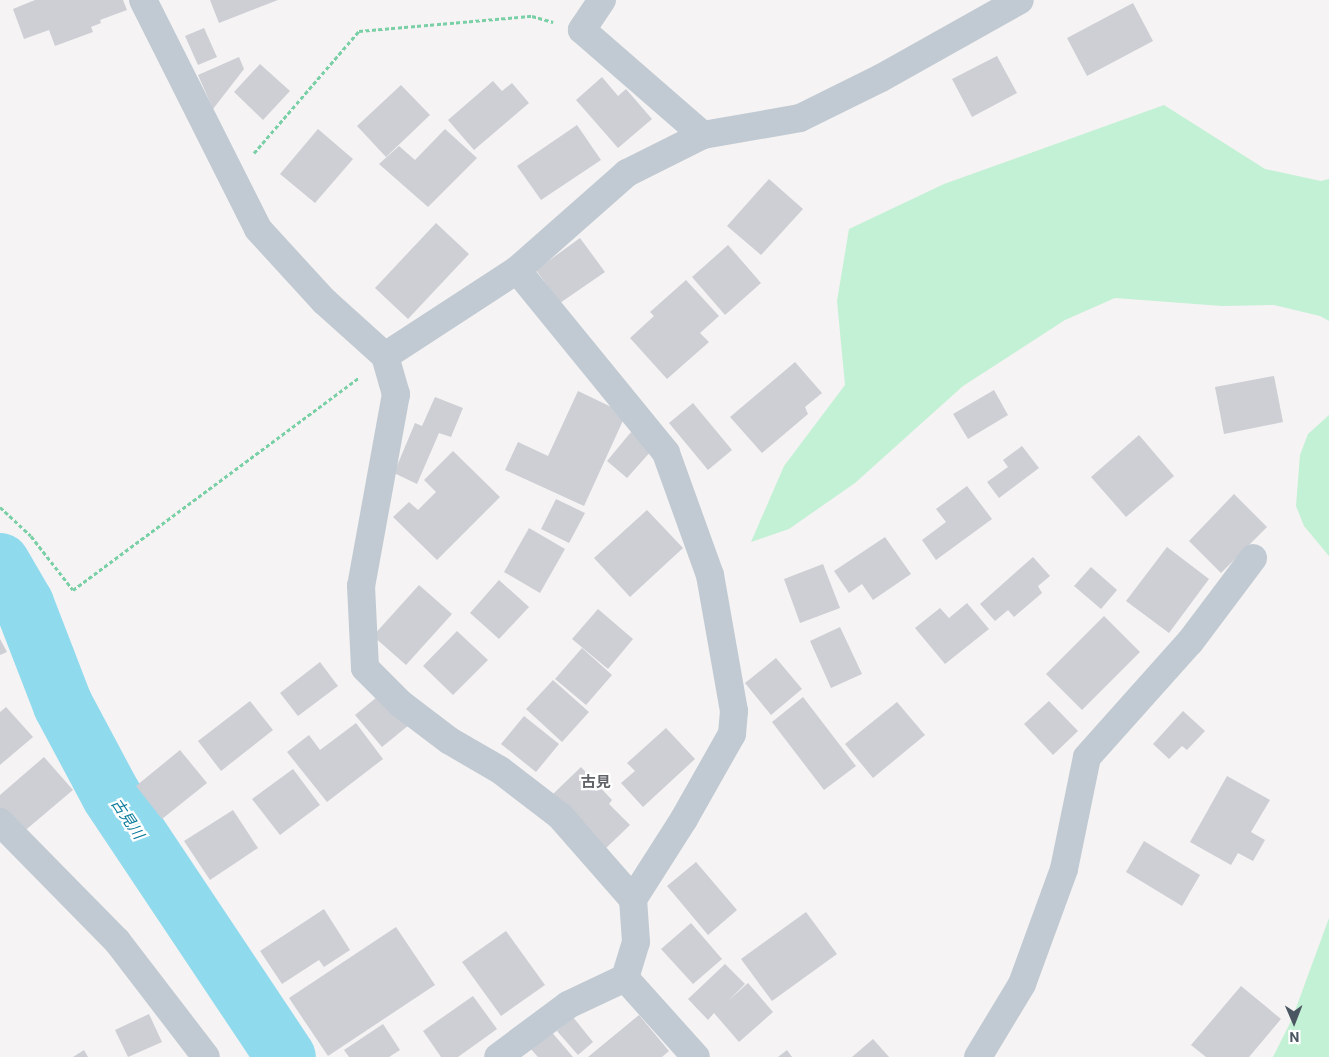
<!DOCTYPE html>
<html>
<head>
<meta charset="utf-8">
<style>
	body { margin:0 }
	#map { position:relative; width:1329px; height:1057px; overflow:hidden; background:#f5f3f3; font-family:Roboto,"Noto Sans JP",sans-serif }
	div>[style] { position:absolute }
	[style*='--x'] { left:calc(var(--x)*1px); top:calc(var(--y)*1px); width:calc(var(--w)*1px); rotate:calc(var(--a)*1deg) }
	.green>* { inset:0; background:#c3f1d5 }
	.river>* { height:60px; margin:-30px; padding:0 30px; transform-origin:30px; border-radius:30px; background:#90daee }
	.building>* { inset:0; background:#cdcfd5 }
	.path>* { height:3px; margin-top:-1.5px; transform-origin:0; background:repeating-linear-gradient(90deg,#7ad0a6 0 4px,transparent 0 6.5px) }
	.minor>* { height:28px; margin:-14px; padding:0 14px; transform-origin:14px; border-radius:14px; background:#c1cad2 }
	span { translate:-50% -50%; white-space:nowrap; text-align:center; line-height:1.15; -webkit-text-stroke:4.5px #fff; paint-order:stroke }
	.neighbourhood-label { font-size:15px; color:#5f6368; font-weight:700 }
	.water-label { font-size:15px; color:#0c7c9b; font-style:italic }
	.north { position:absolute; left:1269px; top:997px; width:50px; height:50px; -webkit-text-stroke:4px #fff; paint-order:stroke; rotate:179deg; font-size:14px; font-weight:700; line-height:20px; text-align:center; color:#4a5661 }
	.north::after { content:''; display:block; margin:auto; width:18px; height:22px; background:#4a5661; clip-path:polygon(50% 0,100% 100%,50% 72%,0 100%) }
</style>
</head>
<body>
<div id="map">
	<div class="green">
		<div style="clip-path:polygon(1164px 105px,1265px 169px,1321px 181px,1329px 179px,1329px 321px,1320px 316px,1274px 305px,1222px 306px,1115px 298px,1065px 320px,963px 386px,855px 483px,789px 529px,751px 542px,784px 466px,845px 385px,837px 301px,849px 229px,944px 184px)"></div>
		<div style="clip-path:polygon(1329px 415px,1329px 556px,1304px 526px,1296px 506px,1300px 455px,1308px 434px)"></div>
		<div style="clip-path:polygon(1329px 918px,1329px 1057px,1273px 1057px,1292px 1019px)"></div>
	</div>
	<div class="river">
		<div style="--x:0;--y:563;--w:48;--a:59.7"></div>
		<div style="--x:24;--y:604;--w:108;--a:68.9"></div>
		<div style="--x:63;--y:705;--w:102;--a:61.9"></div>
		<div style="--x:111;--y:795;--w:315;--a:56.3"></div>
	</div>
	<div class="building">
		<div style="clip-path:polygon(35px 0,123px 0,127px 10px,100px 20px,101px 23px,91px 27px,93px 32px,55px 46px,49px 30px,24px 39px,13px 9px)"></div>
		<div style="clip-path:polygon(210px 0,278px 0,219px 23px)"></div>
		<div style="clip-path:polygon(1133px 3px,1153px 41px,1087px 76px,1067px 38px)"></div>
		<div style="clip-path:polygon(204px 28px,217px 57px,198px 65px,185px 36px)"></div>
		<div style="clip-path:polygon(997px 56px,1017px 93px,972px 117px,952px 79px)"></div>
		<div style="clip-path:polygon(239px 57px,244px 69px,213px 109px,198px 75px)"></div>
		<div style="clip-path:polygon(260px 64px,290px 91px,263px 120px,234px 92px)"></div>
		<div style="clip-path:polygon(602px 77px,618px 96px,626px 89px,652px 119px,618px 148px,576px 100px)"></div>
		<div style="clip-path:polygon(493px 81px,502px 91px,512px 83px,529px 103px,474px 150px,448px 120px)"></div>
		<div style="clip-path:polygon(401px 85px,430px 115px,386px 157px,357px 126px)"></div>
		<div style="clip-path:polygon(577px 125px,601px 160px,541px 200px,517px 166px)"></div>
		<div style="clip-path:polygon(318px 129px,353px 159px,315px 203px,280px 174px)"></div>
		<div style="clip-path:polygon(445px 129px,477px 158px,428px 207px,379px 164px,399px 146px,415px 160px)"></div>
		<div style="clip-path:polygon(769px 179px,803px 209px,761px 255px,727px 226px)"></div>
		<div style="clip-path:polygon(436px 223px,469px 254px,408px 319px,375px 288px)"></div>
		<div style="clip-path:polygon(580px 238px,605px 272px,560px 303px,536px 270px)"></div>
		<div style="clip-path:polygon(728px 245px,761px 283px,725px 315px,692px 277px)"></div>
		<div style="clip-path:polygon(686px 280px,719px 316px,700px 333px,709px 342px,667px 379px,630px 338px,654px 316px,650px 312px)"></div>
		<div style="clip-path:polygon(795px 362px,822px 393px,805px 407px,808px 414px,762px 453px,730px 417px)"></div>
		<div style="clip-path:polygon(1274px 376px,1283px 422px,1224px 434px,1215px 387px)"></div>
		<div style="clip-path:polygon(994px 390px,1008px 415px,968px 439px,953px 414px)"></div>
		<div style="clip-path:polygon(578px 391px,626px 414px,584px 506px,505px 470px,518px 442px,548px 456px)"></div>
		<div style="clip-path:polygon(435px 397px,463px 408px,451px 437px,439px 433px,417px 484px,394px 473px,415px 423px,422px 426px)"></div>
		<div style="clip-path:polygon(693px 403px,732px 450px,708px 470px,669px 423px)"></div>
		<div style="clip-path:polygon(631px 432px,652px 450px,627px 478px,607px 461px)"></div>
		<div style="clip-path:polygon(1139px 435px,1174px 476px,1126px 517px,1091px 477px)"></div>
		<div style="clip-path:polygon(1022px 446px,1039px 468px,999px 498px,987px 482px,1008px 467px,1003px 460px)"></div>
		<div style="clip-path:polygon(453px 451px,500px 497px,437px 560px,393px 517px,409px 502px,418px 510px,436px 492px,424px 480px)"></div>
		<div style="clip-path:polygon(967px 486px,992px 519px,936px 560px,922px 540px,946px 522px,936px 509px)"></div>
		<div style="clip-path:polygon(1234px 494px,1267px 527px,1221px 573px,1189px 541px)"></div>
		<div style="clip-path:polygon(556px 499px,585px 513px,569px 543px,541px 529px)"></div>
		<div style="clip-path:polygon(647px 510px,683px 548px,630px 597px,594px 558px)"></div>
		<div style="clip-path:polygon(529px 528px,565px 549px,540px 593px,504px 572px)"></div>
		<div style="clip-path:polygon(885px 537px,911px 574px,873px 600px,862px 584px,849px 593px,834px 571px)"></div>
		<div style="clip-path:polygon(1167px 547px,1209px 579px,1169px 633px,1126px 601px)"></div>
		<div style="clip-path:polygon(1033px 557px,1050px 576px,1038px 586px,1042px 593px,1014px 617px,1008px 610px,995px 621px,980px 604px)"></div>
		<div style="clip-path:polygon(823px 564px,840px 608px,800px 623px,784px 579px)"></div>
		<div style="clip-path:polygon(1091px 567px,1117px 590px,1101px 609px,1074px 586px)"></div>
		<div style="clip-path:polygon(499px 580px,529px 607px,499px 639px,470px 613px)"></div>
		<div style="clip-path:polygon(419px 585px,452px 614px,406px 665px,373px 636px)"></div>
		<div style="clip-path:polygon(967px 603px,989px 629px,945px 664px,915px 628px,940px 608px,949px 618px)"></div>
		<div style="clip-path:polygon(598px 609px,633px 639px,608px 669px,572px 639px)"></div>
		<div style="clip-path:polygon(1104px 616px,1140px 652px,1082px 710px,1046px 674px)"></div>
		<div style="clip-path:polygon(840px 627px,862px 674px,831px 688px,810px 641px)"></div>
		<div style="clip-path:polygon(457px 631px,488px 660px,453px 695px,423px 666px)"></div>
		<div style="clip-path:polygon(0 639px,7px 652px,0 655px)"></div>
		<div style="clip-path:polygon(582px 648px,612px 675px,586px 705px,555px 679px)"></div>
		<div style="clip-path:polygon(776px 658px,802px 689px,771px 715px,745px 683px)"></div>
		<div style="clip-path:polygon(320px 662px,338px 686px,298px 716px,280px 693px)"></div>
		<div style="clip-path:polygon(553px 680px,589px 712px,562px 742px,526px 709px)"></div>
		<div style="clip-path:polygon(382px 693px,409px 725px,382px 747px,355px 715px)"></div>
		<div style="clip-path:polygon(803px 697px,856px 766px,824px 790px,772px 722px)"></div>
		<div style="clip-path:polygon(250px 701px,273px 730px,221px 771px,198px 741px)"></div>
		<div style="clip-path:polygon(1049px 701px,1078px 731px,1053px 755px,1024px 724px)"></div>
		<div style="clip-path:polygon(897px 702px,925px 735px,873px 778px,845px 744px)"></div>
		<div style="clip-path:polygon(6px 707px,33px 737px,0 765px,0 712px)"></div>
		<div style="clip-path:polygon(1183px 711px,1205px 731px,1187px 750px,1182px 746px,1169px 759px,1153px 744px)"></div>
		<div style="clip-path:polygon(524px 716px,559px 744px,536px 772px,501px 744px)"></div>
		<div style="clip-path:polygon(356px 723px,383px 759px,327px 802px,287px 752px,309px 735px,320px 750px)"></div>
		<div style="clip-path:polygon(666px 728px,695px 759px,643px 807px,621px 783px,635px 771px,627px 763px)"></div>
		<div style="clip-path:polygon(180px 750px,207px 783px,162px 819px,136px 786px)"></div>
		<div style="clip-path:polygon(44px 757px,73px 790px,22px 833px,0 808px,0 795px)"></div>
		<div style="clip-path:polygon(581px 767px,612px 800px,609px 804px,630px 825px,605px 849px,553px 794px)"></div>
		<div style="clip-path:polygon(293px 769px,320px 805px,280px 835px,252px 799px)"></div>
		<div style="clip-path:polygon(1227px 776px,1270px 800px,1251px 832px,1265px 840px,1253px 861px,1238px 853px,1231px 865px,1190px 842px)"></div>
		<div style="clip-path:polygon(233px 810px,258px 848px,210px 880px,184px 841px)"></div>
		<div style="clip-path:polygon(1144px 841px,1200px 875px,1182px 906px,1126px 872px)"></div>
		<div style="clip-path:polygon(696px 862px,737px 910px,708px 935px,667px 886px)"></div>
		<div style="clip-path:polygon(324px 909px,350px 950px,324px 967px,319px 960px,282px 984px,260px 951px)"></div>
		<div style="clip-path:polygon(806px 912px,837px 954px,772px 1001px,741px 959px)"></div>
		<div style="clip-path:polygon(691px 923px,722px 959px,693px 984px,661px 949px)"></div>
		<div style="clip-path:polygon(396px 927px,435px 985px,328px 1056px,289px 998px)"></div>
		<div style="clip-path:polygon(506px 931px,545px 985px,501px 1016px,462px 962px)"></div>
		<div style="clip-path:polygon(725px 964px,745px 984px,728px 1001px,748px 983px,773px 1012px,739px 1042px,714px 1013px,708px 1020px,688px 999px)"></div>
		<div style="clip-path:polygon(1241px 986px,1281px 1019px,1249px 1057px,1206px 1057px,1191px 1045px)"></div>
		<div style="clip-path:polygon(473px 996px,497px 1029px,458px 1057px,441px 1057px,423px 1031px)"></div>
		<div style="clip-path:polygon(149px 1014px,162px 1042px,128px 1057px,115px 1030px)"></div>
		<div style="clip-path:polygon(639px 1015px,669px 1051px,662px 1057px,588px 1057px)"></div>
		<div style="clip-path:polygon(573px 1017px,593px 1042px,578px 1055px,557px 1031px)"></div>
		<div style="clip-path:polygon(383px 1024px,400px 1050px,389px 1057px,349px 1057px,344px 1050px)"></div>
		<div style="clip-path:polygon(549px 1029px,573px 1057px,538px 1057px,529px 1047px)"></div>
		<div style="clip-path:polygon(873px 1039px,889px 1057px,852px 1057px)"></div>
		<div style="clip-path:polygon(84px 1050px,88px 1057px,73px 1057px)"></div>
		<div style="clip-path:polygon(787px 1050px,792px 1057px,778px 1057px)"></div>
	</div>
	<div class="path">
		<div style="--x:254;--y:153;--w:161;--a:-49.3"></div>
		<div style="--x:359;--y:31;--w:174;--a:-5"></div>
		<div style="--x:532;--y:16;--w:22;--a:16"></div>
		<div style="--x:0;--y:507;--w:42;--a:43.1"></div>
		<div style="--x:31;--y:536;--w:68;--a:52.1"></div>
		<div style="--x:73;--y:590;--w:357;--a:-36.6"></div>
	</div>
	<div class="minor">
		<div style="--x:143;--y:0;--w:256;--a:63.3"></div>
		<div style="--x:258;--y:229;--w:98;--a:47.5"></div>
		<div style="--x:324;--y:301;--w:82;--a:42"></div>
		<div style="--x:385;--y:356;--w:40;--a:74"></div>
		<div style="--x:396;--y:394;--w:195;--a:100.3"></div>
		<div style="--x:361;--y:586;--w:82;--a:87.2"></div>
		<div style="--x:365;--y:668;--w:51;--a:45"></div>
		<div style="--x:401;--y:704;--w:61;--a:37.1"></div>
		<div style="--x:450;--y:741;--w:58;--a:30.1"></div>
		<div style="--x:500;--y:770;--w:76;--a:37.5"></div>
		<div style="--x:560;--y:816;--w:111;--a:48.7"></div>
		<div style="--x:633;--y:899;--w:43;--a:86"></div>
		<div style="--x:636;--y:942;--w:38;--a:107"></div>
		<div style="--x:625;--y:978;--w:63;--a:154.7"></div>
		<div style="--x:568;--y:1005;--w:87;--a:143.4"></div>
		<div style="--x:602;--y:0;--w:36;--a:124"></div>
		<div style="--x:582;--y:30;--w:160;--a:41"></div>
		<div style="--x:517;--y:270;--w:236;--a:50.8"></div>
		<div style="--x:666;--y:453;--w:130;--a:70.2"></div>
		<div style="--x:710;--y:575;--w:138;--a:80"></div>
		<div style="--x:734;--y:711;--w:23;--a:95"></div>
		<div style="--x:732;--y:734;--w:98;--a:119.5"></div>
		<div style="--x:684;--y:819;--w:95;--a:122.5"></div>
		<div style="--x:385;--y:356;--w:158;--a:-33.1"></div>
		<div style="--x:517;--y:270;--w:147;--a:-41.4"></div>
		<div style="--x:627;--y:173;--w:85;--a:-26.6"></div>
		<div style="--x:703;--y:135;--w:98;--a:-9.9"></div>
		<div style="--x:800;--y:118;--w:90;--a:-26.3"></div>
		<div style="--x:881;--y:78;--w:159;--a:-29.3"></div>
		<div style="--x:0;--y:822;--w:167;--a:45.5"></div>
		<div style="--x:117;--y:941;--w:146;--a:52.5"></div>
		<div style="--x:625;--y:978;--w:106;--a:48.1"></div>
		<div style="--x:978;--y:1057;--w:85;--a:-58.9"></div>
		<div style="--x:1022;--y:984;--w:122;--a:-69.9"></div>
		<div style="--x:1064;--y:869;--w:114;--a:-78.4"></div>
		<div style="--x:1087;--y:757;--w:154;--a:-48.2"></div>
		<div style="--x:1190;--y:642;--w:105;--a:-53.1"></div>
	</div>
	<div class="neighbourhood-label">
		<span style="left:596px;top:783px">古見</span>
	</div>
	<div class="water-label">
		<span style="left:127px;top:819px;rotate:56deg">古見川</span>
	</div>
	<div class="north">N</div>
</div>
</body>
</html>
